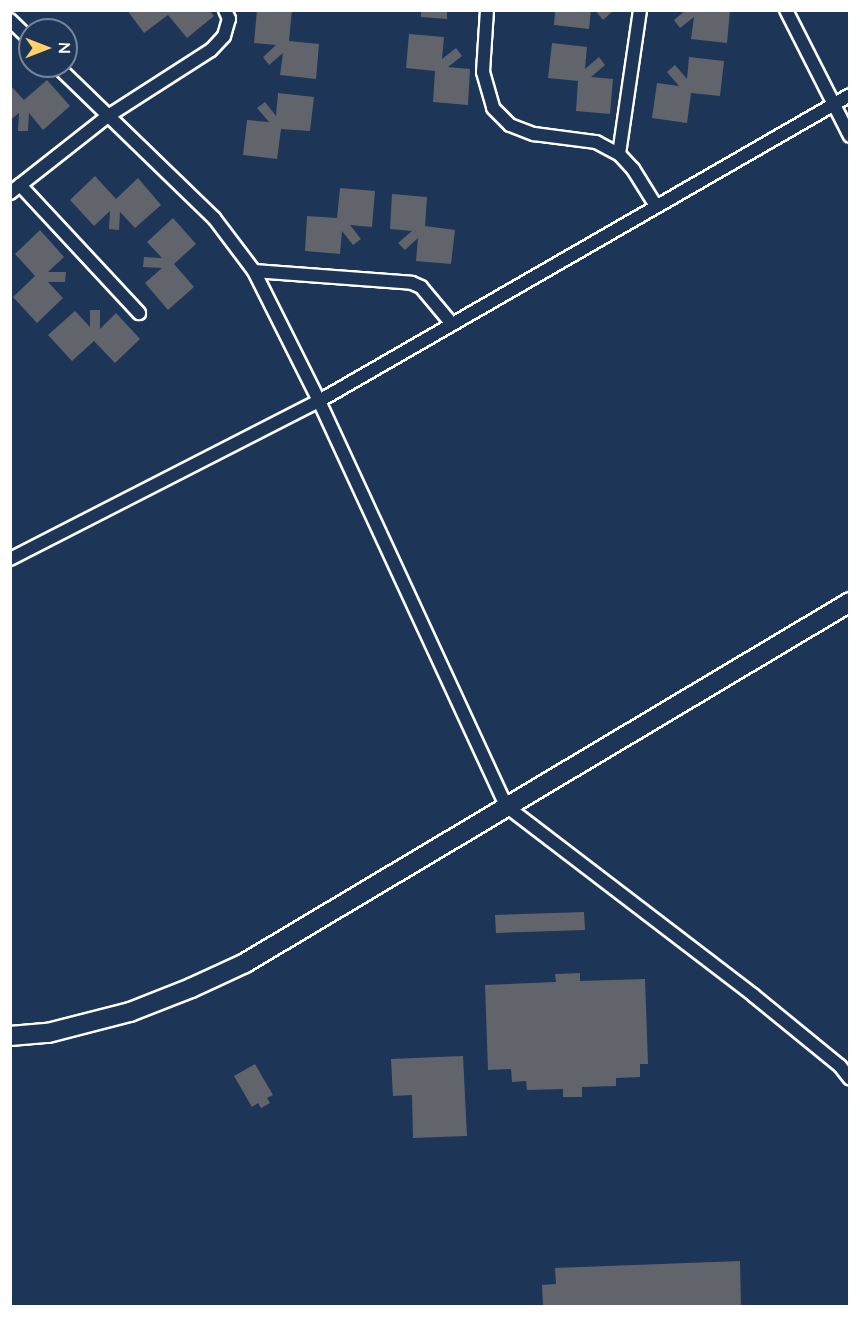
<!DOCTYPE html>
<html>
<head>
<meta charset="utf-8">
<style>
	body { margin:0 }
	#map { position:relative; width:860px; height:1317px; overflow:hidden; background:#1d3557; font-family:"Architects Daughter",sans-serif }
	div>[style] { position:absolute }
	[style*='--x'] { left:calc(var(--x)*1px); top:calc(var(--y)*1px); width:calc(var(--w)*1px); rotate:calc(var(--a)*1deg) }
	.building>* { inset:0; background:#62646c }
	.roads { filter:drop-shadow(2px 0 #fff) drop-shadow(-2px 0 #fff) drop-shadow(0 2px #fff) drop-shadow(0 -2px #fff) }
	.minor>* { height:12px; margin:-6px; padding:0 6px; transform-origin:6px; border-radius:6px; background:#1d3557 }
	.highway>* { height:18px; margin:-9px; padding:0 9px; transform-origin:9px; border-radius:9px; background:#1d3557 }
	span { translate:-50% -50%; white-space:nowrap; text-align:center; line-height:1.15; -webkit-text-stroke:5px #1d3557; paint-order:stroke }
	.frame { position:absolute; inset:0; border:12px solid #fff; pointer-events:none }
	.north { position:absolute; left:18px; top:18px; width:60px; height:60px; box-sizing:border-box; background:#1d3557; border:2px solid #77869a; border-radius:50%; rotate:90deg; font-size:16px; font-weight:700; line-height:24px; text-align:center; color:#fff }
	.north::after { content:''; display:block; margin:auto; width:21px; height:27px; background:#ffd166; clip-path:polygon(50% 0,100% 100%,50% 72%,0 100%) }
</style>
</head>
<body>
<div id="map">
	<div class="building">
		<div style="clip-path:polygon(127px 10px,209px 10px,214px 16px,187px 38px,168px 15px,144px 33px)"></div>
		<div style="clip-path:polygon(257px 10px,292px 10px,289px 41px,319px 44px,316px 79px,280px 75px,283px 53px,269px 65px,263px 57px,276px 45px,254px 43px)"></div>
		<div style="clip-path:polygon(421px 10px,447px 10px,447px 19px,421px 17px)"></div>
		<div style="clip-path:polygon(559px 10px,591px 10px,589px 29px,554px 25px,555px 12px)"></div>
		<div style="clip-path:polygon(595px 10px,614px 10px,603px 20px)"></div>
		<div style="clip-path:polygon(686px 10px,730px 10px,727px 43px,691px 39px,694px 17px,680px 28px,674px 20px)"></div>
		<div style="clip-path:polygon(409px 34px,444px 37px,442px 59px,456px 48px,462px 56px,448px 67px,470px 69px,468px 105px,433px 102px,435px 71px,406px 68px)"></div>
		<div style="clip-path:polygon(552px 43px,587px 47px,585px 69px,599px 57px,605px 65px,591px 77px,613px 79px,610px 114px,576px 111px,578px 81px,548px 78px)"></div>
		<div style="clip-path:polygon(689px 57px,724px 61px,720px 96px,691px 93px,687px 123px,652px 118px,657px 83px,679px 86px,667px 72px,675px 65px,687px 79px)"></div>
		<div style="clip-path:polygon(47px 80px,70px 106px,43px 130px,29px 113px,28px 131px,18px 131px,19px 113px,10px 120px,10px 85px,24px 100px)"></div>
		<div style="clip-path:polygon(278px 93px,314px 97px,310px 131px,281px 129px,277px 159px,243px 155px,247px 120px,269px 122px,257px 108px,265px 102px,276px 116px)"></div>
		<div style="clip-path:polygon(95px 176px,116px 199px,138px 178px,161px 205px,135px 228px,120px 212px,119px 230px,109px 229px,110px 211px,94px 226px,70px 200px)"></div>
		<div style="clip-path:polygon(340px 188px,375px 191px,372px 227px,350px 225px,361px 239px,353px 245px,342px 231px,340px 254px,305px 251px,307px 216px,337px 218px)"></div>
		<div style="clip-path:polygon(392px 194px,427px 197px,425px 226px,455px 230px,451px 264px,416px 261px,418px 238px,405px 250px,398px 243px,412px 231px,390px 229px)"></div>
		<div style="clip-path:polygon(173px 218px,196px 244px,174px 264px,194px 287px,168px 310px,145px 283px,162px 268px,143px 267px,144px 257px,162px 258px,147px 242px)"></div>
		<div style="clip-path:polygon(40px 230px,64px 257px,48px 272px,66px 272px,65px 282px,48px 282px,63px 298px,37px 323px,13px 297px,35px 276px,15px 254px)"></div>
		<div style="clip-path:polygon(90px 310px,100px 310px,100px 329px,116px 313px,140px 339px,115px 363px,94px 341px,72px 361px,48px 335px,75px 311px,90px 327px)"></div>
		<div style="clip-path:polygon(584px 912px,585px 930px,496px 933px,495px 915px)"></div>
		<div style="clip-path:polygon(580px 973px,580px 981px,645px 979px,648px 1064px,640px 1064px,640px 1077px,616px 1078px,616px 1086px,582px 1087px,582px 1097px,563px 1097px,563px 1089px,527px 1090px,526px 1081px,512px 1082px,511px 1069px,488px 1070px,485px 985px,556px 982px,555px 974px)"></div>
		<div style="clip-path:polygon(463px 1056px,467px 1136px,413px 1138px,412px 1095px,393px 1096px,391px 1059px)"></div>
		<div style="clip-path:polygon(255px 1064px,273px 1095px,267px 1098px,270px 1103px,261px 1108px,258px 1103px,252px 1107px,234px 1076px)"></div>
		<div style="clip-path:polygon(740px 1261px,741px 1306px,543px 1306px,542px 1285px,556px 1284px,555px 1268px)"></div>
	</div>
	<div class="roads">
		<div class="minor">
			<div style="--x:487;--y:10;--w:62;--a:93.7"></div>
			<div style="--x:483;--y:72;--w:37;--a:74"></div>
			<div style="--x:493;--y:108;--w:24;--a:45"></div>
			<div style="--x:510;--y:125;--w:26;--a:21"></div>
			<div style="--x:534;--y:134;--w:63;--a:7.4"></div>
			<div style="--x:596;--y:142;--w:26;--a:28"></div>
			<div style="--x:619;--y:154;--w:21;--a:47"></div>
			<div style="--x:633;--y:169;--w:44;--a:58.1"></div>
			<div style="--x:786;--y:10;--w:141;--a:63.1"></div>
			<div style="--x:10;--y:20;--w:28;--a:44"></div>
			<div style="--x:57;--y:66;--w:219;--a:44.1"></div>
			<div style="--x:214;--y:218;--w:66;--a:53"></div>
			<div style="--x:254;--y:271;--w:145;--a:63.4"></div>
			<div style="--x:319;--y:401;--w:446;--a:65.2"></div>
			<div style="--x:506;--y:806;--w:311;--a:37.4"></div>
			<div style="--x:753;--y:995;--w:112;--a:39.2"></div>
			<div style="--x:840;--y:1066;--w:16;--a:52"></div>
			<div style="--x:619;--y:154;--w:146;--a:-81.7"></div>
			<div style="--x:20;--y:185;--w:175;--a:47.1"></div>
			<div style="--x:10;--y:193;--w:125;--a:-38.2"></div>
			<div style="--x:108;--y:116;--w:122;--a:-32.7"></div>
			<div style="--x:211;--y:50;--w:19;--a:-47"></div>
			<div style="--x:224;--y:36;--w:18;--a:-74"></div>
			<div style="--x:229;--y:19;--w:10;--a:-114"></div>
			<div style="--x:254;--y:271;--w:158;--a:4.3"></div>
			<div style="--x:412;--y:283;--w:10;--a:24"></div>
			<div style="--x:421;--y:287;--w:48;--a:50"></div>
			<div style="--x:10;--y:559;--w:347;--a:-27.1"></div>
			<div style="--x:319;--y:401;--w:613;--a:-29.95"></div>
		</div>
		<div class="highway">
			<div style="--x:10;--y:1036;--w:38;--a:-5"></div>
			<div style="--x:48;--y:1033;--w:85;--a:-14.4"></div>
			<div style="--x:130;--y:1012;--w:66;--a:-21.5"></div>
			<div style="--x:191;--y:988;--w:60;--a:-24.8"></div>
			<div style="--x:245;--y:963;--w:705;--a:-30.82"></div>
		</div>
	</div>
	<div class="frame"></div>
	<div class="north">N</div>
</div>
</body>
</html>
